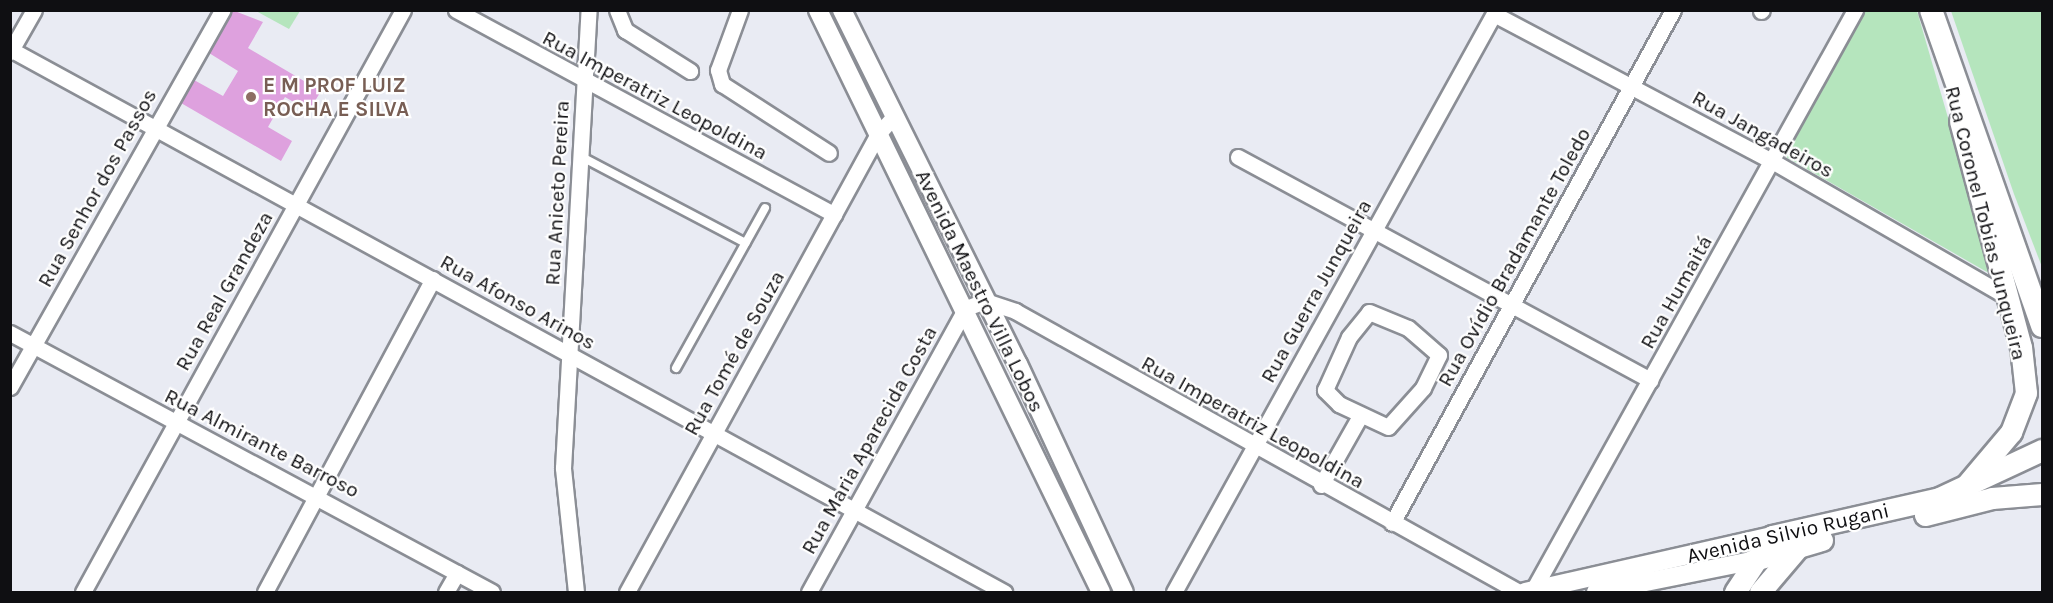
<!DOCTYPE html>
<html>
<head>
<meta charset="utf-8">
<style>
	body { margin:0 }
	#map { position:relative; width:2053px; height:603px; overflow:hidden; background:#e9ebf3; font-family:Karla,sans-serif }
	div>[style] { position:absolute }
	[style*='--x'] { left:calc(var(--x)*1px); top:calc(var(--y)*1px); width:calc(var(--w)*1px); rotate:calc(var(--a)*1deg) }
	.green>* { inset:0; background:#b5e5bd }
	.building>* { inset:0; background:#dea1de }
	.roads { filter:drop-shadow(2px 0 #8b8e95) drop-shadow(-2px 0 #8b8e95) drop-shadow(0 2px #8b8e95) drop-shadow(0 -2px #8b8e95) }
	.service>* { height:8px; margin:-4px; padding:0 4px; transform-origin:4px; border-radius:4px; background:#fff }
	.minor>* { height:15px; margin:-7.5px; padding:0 7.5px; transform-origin:7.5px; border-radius:7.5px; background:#fff }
	.tertiary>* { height:18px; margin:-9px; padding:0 9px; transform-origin:9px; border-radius:9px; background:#fff }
	.secondary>* { height:21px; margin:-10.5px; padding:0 10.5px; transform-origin:10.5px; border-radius:10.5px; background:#fff }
	.primary>* { height:22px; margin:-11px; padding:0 11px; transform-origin:11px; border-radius:11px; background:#fff }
	.dots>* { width:16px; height:16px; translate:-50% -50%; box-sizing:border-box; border:3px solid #fff; border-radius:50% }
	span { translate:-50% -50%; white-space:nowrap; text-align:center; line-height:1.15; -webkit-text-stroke:4.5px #fff; paint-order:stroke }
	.education-label { font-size:21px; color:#785e54; font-weight:700 }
	.left { translate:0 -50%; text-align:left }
	.street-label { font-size:21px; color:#0f0f12 }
	.frame { position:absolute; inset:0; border:12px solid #0f0f12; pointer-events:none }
</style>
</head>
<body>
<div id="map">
	<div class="green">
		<div style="clip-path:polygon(256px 11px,300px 10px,300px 11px,289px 29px)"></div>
		<div style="clip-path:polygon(1864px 11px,1917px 11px,1994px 276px,1784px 156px)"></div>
		<div style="clip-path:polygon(1951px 11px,2042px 11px,2042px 267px,2014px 194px)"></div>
	</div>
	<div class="building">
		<div style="clip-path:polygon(232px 10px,263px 22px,248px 48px,321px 91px,309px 111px,285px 97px,268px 127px,292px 141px,281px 161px,181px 103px,194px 80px,223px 96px,238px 71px,209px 53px)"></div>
	</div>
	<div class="roads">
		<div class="service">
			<div style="--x:580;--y:156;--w:187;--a:27.7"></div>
			<div style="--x:676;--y:368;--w:183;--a:-60.9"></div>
		</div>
		<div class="minor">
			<div style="--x:456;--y:10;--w:430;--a:28.4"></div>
			<div style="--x:617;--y:10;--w:22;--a:68"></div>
			<div style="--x:625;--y:30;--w:77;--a:32.2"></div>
			<div style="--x:740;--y:10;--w:64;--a:110.1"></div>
			<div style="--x:718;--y:70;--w:15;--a:74"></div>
			<div style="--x:722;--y:84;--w:127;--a:32.8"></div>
			<div style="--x:1761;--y:11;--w:1;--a:-45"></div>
			<div style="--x:1494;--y:14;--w:314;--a:27.9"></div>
			<div style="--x:1772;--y:161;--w:272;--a:30"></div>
			<div style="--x:10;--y:49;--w:1133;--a:28.65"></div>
			<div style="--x:10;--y:52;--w:48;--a:-60.3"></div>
			<div style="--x:1238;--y:157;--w:469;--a:28.4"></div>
			<div style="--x:1369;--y:312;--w:42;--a:22.3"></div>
			<div style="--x:1408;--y:328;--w:41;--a:41.1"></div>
			<div style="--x:1439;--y:355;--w:37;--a:116"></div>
			<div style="--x:1423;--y:388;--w:52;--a:131.9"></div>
			<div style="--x:1388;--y:427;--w:54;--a:-154.9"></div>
			<div style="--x:1339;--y:404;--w:20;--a:-135"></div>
			<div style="--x:1325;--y:390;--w:58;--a:-65.6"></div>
			<div style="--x:1349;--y:337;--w:32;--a:-51"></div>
			<div style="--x:10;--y:333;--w:547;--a:28.25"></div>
			<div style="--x:10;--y:387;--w:433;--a:-60.6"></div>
			<div style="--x:1321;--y:485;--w:79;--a:-60.5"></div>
			<div style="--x:1392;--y:523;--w:585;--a:-61.29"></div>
			<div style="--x:83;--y:592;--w:664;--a:-61.2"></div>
			<div style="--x:265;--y:592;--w:355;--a:-61.8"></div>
			<div style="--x:446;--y:592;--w:22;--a:-60"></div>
			<div style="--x:576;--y:592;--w:125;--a:-96"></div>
			<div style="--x:563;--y:468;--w:459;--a:-86.8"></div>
			<div style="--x:627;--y:592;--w:522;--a:-61.28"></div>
			<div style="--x:878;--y:134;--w:24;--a:-48"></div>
			<div style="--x:809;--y:592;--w:325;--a:-61.1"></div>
			<div style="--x:966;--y:308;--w:20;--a:-20"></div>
			<div style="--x:985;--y:301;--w:32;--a:18"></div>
			<div style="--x:1015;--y:311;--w:577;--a:29.14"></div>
			<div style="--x:1174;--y:592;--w:665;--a:-61.05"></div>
			<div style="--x:1532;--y:592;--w:666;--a:-60.97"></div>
		</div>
		<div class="tertiary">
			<div style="--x:818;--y:10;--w:647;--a:64.07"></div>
			<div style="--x:842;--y:10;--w:395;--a:63.6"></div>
			<div style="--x:1018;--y:364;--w:251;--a:65.1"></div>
			<div style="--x:1525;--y:592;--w:253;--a:-12.8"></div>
			<div style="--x:1596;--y:592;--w:158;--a:-11.3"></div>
		</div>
		<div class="secondary">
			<div style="--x:1960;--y:121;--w:234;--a:74.9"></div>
			<div style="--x:2021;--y:347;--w:46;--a:83.8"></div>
			<div style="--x:2026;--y:393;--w:42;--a:111"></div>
			<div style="--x:2011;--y:432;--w:75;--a:130.1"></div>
			<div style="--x:1925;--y:515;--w:69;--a:-14.2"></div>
			<div style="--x:1992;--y:498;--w:50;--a:-4.6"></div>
			<div style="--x:1751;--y:561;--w:74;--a:-16.5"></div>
			<div style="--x:1735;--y:592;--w:67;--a:-56.5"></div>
			<div style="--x:1772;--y:536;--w:171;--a:-12.8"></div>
			<div style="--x:1939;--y:498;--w:114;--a:-25"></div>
			<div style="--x:1760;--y:592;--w:62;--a:-49.6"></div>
		</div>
		<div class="primary">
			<div style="--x:1931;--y:10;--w:335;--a:70.6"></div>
		</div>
	</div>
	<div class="dots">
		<div style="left:251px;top:97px;background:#8d6e63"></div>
	</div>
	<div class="education-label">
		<span class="left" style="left:263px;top:97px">E M PROF LUIZ<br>ROCHA E SILVA</span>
	</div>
	<div class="street-label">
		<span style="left:655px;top:95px;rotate:28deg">Rua Imperatriz Leopoldina</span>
		<span style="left:1763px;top:134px;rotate:29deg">Rua Jangadeiros</span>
		<span style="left:97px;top:188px;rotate:-61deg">Rua Senhor dos Passos</span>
		<span style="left:557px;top:193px;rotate:-87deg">Rua Aniceto Pereira</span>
		<span style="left:1986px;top:223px;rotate:76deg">Rua Coronel Tobias Junqueira</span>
		<span style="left:1514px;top:257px;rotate:-61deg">Rua Ovídio Bradamante Toledo</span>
		<span style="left:224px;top:291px;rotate:-61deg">Rua Real Grandeza</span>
		<span style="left:980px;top:291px;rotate:64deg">Avenida Maestro Villa Lobos</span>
		<span style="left:1316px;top:291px;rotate:-61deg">Rua Guerra Junqueira</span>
		<span style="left:1676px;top:292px;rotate:-61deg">Rua Humaitá</span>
		<span style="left:518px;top:302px;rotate:29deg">Rua Afonso Arinos</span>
		<span style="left:734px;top:353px;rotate:-61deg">Rua Tomé de Souza</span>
		<span style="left:1253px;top:422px;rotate:29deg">Rua Imperatriz Leopoldina</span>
		<span style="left:869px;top:440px;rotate:-61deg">Rua Maria Aparecida Costa</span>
		<span style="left:262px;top:443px;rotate:27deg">Rua Almirante Barroso</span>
		<span style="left:1788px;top:533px;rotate:-13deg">Avenida Silvio Rugani</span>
	</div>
	<div class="frame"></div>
</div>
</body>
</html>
